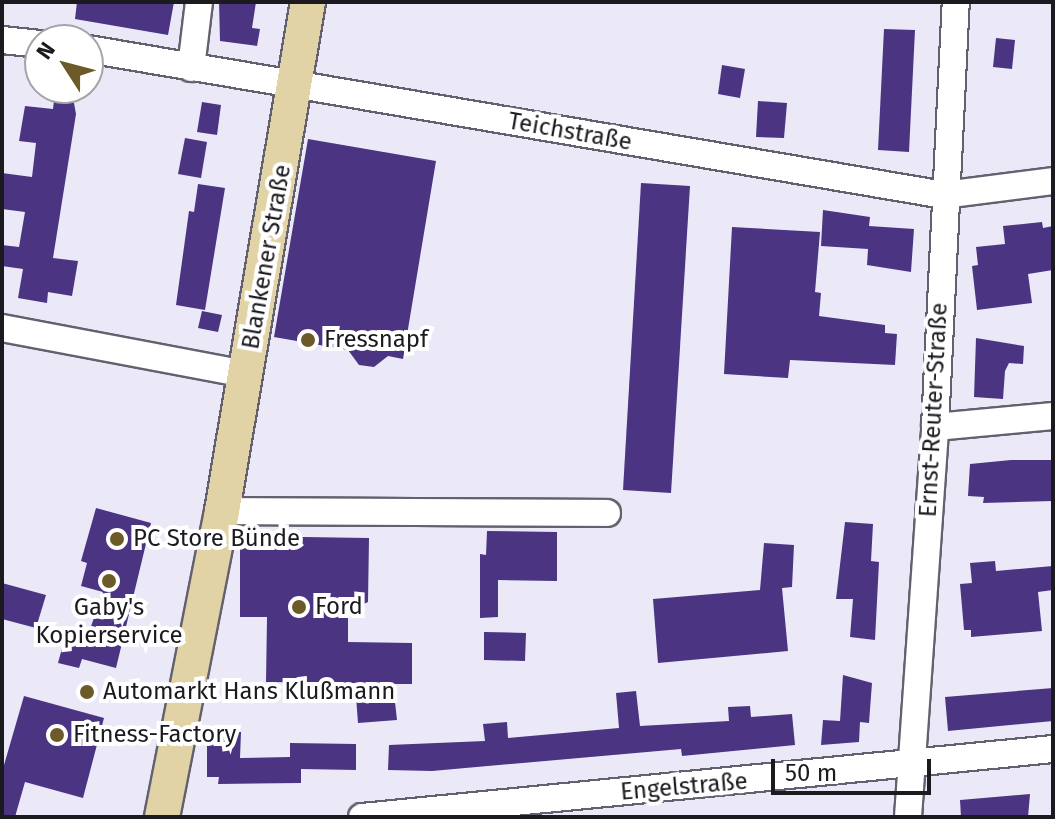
<!DOCTYPE html>
<html>
<head>
<meta charset="utf-8">
<style>
	body { margin:0 }
	#map { position:relative; width:1055px; height:819px; overflow:hidden; background:#ebe9f8; font-family:"Fira Sans",sans-serif }
	div>[style] { position:absolute }
	[style*='--x'] { left:calc(var(--x)*1px); top:calc(var(--y)*1px); width:calc(var(--w)*1px); rotate:calc(var(--a)*1deg) }
	.building>* { inset:0; background:#4b3482 }
	.roads { filter:drop-shadow(2px 0 #63616e) drop-shadow(-2px 0 #63616e) drop-shadow(0 2px #63616e) drop-shadow(0 -2px #63616e) }
	.minor>* { height:26px; margin:-13px; padding:0 13px; transform-origin:13px; border-radius:13px; background:#fff }
	.major>* { height:34px; margin:-17px; padding:0 17px; transform-origin:17px; border-radius:17px; background:#e2d3a7 }
	.dots>* { width:22px; height:22px; translate:-50% -50%; box-sizing:border-box; border:4px solid #fff; border-radius:50% }
	span { translate:-50% -50%; white-space:nowrap; text-align:center; line-height:1.15; -webkit-text-stroke:8px #fff; paint-order:stroke }
	.street-label { font-size:24px; color:#1b1a1f }
	.poi-label { font-size:24px; color:#1b1a1f }
	.left { translate:0 -50%; text-align:left }
	.frame { position:absolute; inset:0; border:4px solid #1b1a1f; pointer-events:none }
	.north { position:absolute; left:24px; top:24px; width:80px; height:80px; box-sizing:border-box; background:#fff; border:2px solid #a4a3a5; border-radius:50%; rotate:306deg; font-size:22px; font-weight:700; line-height:32px; text-align:center; color:#1b1a1f }
	.north::after { content:''; display:block; margin:auto; width:28px; height:36px; background:#6c5a28; clip-path:polygon(50% 0,100% 100%,50% 72%,0 100%) }
	.scale { position:absolute; left:771px; top:759px; width:160px; height:36px; box-sizing:border-box; border:4px solid #1b1a1f; border-top:0; padding-left:10px; font-size:24px; line-height:28px; white-space:nowrap; color:#1b1a1f; -webkit-text-stroke:6px #fff; paint-order:stroke }
</style>
</head>
<body>
<div id="map">
	<div class="building">
		<div style="clip-path:polygon(77px 2px,174px 2px,168px 35px,75px 19px)"></div>
		<div style="clip-path:polygon(219px 2px,256px 2px,252px 28px,260px 29px,257px 46px,220px 41px)"></div>
		<div style="clip-path:polygon(884px 29px,915px 30px,909px 152px,878px 150px)"></div>
		<div style="clip-path:polygon(996px 38px,1015px 40px,1012px 69px,993px 67px)"></div>
		<div style="clip-path:polygon(722px 65px,745px 69px,740px 98px,718px 94px)"></div>
		<div style="clip-path:polygon(54px 100px,74px 103px,76px 114px,53px 258px,78px 261px,72px 296px,48px 292px,47px 303px,18px 298px,23px 269px,2px 266px,2px 245px,19px 247px,25px 212px,2px 209px,2px 173px,32px 177px,36px 143px,19px 141px,25px 106px,53px 109px)"></div>
		<div style="clip-path:polygon(758px 101px,787px 103px,784px 138px,756px 137px)"></div>
		<div style="clip-path:polygon(202px 102px,221px 105px,217px 135px,197px 132px)"></div>
		<div style="clip-path:polygon(185px 138px,207px 142px,201px 178px,178px 174px)"></div>
		<div style="clip-path:polygon(308px 139px,436px 161px,403px 359px,388px 356px,374px 367px,359px 365px,348px 350px,274px 337px)"></div>
		<div style="clip-path:polygon(641px 183px,690px 186px,671px 493px,623px 490px)"></div>
		<div style="clip-path:polygon(198px 184px,225px 188px,205px 310px,176px 305px,189px 211px,194px 212px)"></div>
		<div style="clip-path:polygon(823px 210px,870px 217px,869px 226px,914px 229px,911px 272px,867px 265px,868px 249px,821px 246px)"></div>
		<div style="clip-path:polygon(1042px 222px,1043px 228px,1053px 226px,1053px 270px,1028px 274px,1032px 303px,977px 310px,972px 266px,978px 265px,976px 247px,1005px 244px,1003px 226px)"></div>
		<div style="clip-path:polygon(732px 227px,820px 232px,815px 292px,821px 293px,819px 316px,885px 325px,885px 333px,897px 334px,895px 365px,790px 360px,788px 378px,724px 374px)"></div>
		<div style="clip-path:polygon(202px 311px,222px 315px,218px 332px,198px 328px)"></div>
		<div style="clip-path:polygon(976px 338px,1024px 346px,1023px 364px,1009px 363px,1005px 371px,1003px 399px,974px 397px)"></div>
		<div style="clip-path:polygon(1011px 460px,1052px 460px,1053px 501px,983px 503px,984px 497px,968px 496px,970px 464px)"></div>
		<div style="clip-path:polygon(96px 508px,151px 523px,116px 668px,82px 659px,79px 668px,58px 663px,67px 630px,88px 635px,103px 592px,81px 586px,87px 563px,81px 561px)"></div>
		<div style="clip-path:polygon(845px 522px,873px 524px,871px 561px,879px 562px,875px 640px,850px 637px,853px 599px,836px 599px)"></div>
		<div style="clip-path:polygon(487px 531px,557px 532px,557px 581px,498px 580px,498px 617px,480px 618px,480px 554px,486px 555px)"></div>
		<div style="clip-path:polygon(240px 536px,369px 538px,368px 602px,348px 611px,348px 642px,412px 643px,412px 684px,393px 684px,397px 720px,358px 723px,355px 683px,266px 682px,267px 617px,240px 617px)"></div>
		<div style="clip-path:polygon(764px 543px,794px 545px,792px 587px,782px 588px,788px 651px,658px 663px,653px 599px,760px 590px)"></div>
		<div style="clip-path:polygon(995px 561px,996px 571px,1053px 566px,1053px 590px,1038px 592px,1042px 631px,971px 637px,971px 630px,964px 630px,960px 584px,972px 583px,970px 563px)"></div>
		<div style="clip-path:polygon(2px 583px,46px 595px,36px 628px,2px 619px)"></div>
		<div style="clip-path:polygon(484px 632px,526px 633px,525px 661px,484px 660px)"></div>
		<div style="clip-path:polygon(843px 675px,872px 683px,869px 723px,860px 722px,859px 742px,821px 745px,823px 720px,840px 721px)"></div>
		<div style="clip-path:polygon(1053px 688px,1053px 721px,948px 731px,945px 697px)"></div>
		<div style="clip-path:polygon(636px 691px,640px 726px,729px 721px,728px 707px,750px 706px,751px 717px,792px 714px,795px 745px,682px 756px,681px 749px,432px 771px,388px 770px,389px 745px,485px 741px,483px 724px,507px 722px,508px 738px,619px 728px,616px 693px)"></div>
		<div style="clip-path:polygon(24px 696px,104px 718px,83px 798px,25px 782px,15px 817px,2px 817px,2px 772px)"></div>
		<div style="clip-path:polygon(220px 732px,241px 732px,240px 758px,290px 757px,290px 743px,356px 744px,356px 770px,301px 769px,301px 783px,218px 784px,219px 777px,207px 777px,207px 742px,219px 742px)"></div>
		<div style="clip-path:polygon(1030px 794px,1028px 817px,961px 817px,960px 800px)"></div>
	</div>
	<div class="roads">
		<div class="minor">
			<div style="--x:2;--y:40;--w:38;--a:6"></div>
			<div style="--x:88;--y:49;--w:868;--a:9.68"></div>
			<div style="--x:944;--y:195;--w:110;--a:-7.3"></div>
			<div style="--x:191;--y:68;--w:66;--a:-83.1"></div>
			<div style="--x:2;--y:328;--w:248;--a:10.7"></div>
			<div style="--x:935;--y:427;--w:119;--a:-5.3"></div>
			<div style="--x:222;--y:511;--w:385;--a:0.3"></div>
			<div style="--x:362;--y:817;--w:694;--a:-5.62"></div>
			<div style="--x:908;--y:817;--w:391;--a:-86"></div>
			<div style="--x:935;--y:427;--w:426;--a:-87.2"></div>
		</div>
		<div class="major">
			<div style="--x:162;--y:817;--w:312;--a:-78.9"></div>
			<div style="--x:222;--y:511;--w:516;--a:-80.41"></div>
		</div>
	</div>
	<div class="dots">
		<div style="left:308px;top:340px;background:#6c5a28"></div>
		<div style="left:117px;top:539px;background:#6c5a28"></div>
		<div style="left:109px;top:581px;background:#6c5a28"></div>
		<div style="left:299px;top:607px;background:#6c5a28"></div>
		<div style="left:87px;top:692px;background:#6c5a28"></div>
		<div style="left:57px;top:735px;background:#6c5a28"></div>
	</div>
	<div class="street-label">
		<span style="left:570px;top:132px;rotate:10deg">Teichstraße</span>
		<span style="left:267px;top:257px;rotate:-80deg">Blankener Straße</span>
		<span style="left:934px;top:410px;rotate:-87deg">Ernst-Reuter-Straße</span>
		<span style="left:684px;top:787px;rotate:-5deg">Engelstraße</span>
	</div>
	<div class="poi-label">
		<span class="left" style="left:324px;top:340px">Fressnapf</span>
		<span class="left" style="left:133px;top:539px">PC Store Bünde</span>
		<span class="left" style="left:315px;top:607px">Ford</span>
		<span style="left:109px;top:622px">Gaby's<br>Kopierservice</span>
		<span class="left" style="left:103px;top:692px">Automarkt Hans Klußmann</span>
		<span class="left" style="left:73px;top:735px">Fitness-Factory</span>
	</div>
	<div class="frame"></div>
	<div class="north">N</div>
	<div class="scale">50 m</div>
</div>
</body>
</html>
